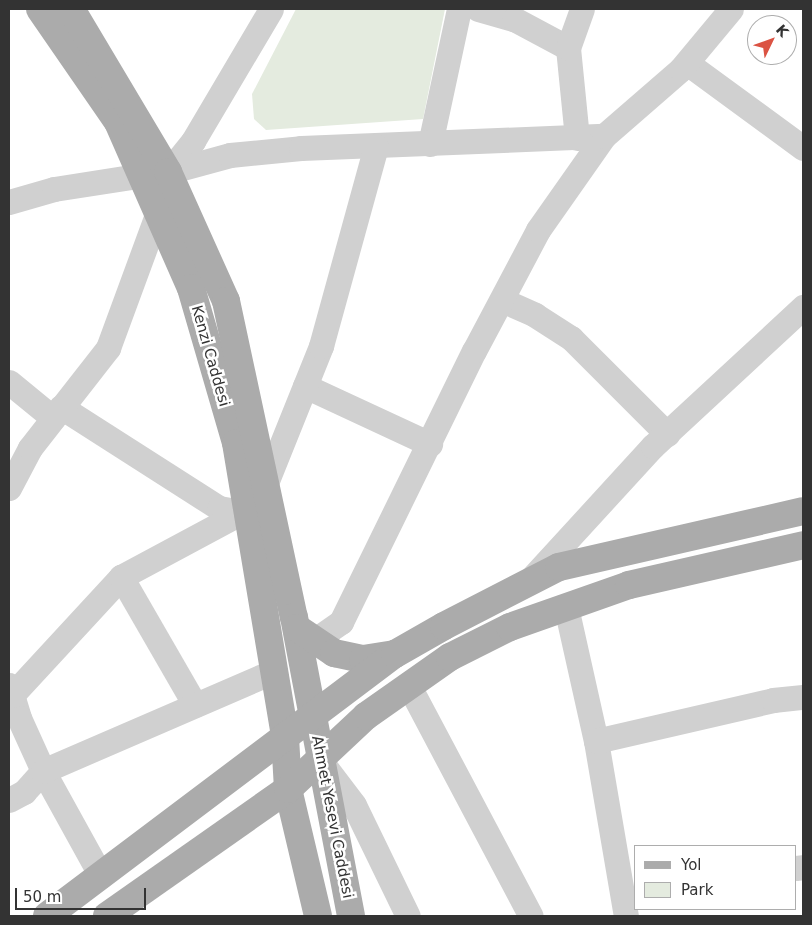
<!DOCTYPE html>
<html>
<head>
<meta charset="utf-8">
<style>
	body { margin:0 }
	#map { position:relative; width:812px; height:925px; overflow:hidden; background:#fff; font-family:"DejaVu Sans",sans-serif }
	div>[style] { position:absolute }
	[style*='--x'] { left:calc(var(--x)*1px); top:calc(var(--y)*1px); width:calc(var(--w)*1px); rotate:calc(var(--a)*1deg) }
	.green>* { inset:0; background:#e4ebdf }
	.minor>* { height:25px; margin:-12.5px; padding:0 12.5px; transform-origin:12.5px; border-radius:12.5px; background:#d0d0d0 }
	.major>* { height:28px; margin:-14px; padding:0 14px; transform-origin:14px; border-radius:14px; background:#ababab }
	span { translate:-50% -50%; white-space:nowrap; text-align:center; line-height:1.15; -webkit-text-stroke:5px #fff; paint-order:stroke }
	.street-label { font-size:15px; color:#333 }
	.frame { position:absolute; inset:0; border:10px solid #333; pointer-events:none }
	.legend { position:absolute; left:634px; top:845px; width:162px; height:65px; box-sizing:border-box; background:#fff; border:1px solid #adadad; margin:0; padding:6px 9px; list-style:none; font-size:15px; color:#333 }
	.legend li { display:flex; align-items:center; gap:10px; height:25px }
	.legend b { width:25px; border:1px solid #adadad }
	.north { position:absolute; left:747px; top:15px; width:50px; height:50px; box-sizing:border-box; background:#fff; border:1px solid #adadad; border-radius:50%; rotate:48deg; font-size:14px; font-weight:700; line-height:20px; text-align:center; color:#333 }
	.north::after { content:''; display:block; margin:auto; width:18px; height:22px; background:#db5343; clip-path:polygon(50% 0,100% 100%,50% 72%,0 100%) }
	.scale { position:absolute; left:15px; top:888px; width:131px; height:22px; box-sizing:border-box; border:2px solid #333; border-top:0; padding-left:6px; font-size:15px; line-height:18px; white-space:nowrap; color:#333; -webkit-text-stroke:4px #fff; paint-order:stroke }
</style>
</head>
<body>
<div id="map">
	<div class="green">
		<div style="clip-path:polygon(296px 9px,445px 9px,423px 119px,266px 130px,254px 119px,252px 94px)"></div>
	</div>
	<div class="minor">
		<div style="--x:478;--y:9;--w:37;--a:16"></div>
		<div style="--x:514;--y:19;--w:61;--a:28.2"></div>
		<div style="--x:687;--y:63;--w:144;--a:36.2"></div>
		<div style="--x:577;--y:138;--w:90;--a:-95.7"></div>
		<div style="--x:568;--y:48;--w:41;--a:-70.3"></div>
		<div style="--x:430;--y:144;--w:138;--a:-77.9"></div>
		<div style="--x:168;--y:172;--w:64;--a:-15.3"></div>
		<div style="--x:230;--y:155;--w:71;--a:-5.6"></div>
		<div style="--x:301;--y:148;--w:303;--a:-2.3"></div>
		<div style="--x:168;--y:172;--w:40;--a:-51"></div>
		<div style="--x:193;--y:141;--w:153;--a:-59.4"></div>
		<div style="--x:9;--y:202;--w:47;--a:-16.1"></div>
		<div style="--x:54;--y:189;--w:90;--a:-8.9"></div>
		<div style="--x:502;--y:300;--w:36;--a:24"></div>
		<div style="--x:535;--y:315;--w:43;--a:32.6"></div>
		<div style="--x:571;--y:338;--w:136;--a:45"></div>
		<div style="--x:9;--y:382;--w:57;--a:39.3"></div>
		<div style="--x:305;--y:386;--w:138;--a:24.9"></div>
		<div style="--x:61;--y:407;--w:188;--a:32.6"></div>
		<div style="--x:219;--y:508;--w:23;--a:10"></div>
		<div style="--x:266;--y:483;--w:148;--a:-68.1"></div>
		<div style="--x:321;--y:346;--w:207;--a:-74.6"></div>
		<div style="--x:9;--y:488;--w:45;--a:-62.3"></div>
		<div style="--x:30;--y:448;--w:127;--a:-52"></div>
		<div style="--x:108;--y:348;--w:145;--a:-69.8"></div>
		<div style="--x:531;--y:579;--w:180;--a:-47.5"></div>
		<div style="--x:653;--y:446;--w:205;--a:-42.8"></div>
		<div style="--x:566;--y:607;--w:137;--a:77.4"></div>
		<div style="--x:596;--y:741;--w:178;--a:80.3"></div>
		<div style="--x:315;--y:640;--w:32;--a:-35"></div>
		<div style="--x:341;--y:622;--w:302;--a:-63.9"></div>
		<div style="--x:474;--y:351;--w:137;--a:-62.1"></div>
		<div style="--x:538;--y:230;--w:115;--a:-54.9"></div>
		<div style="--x:604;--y:136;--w:102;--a:-41"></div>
		<div style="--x:681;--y:69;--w:78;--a:-50.2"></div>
		<div style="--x:9;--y:685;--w:34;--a:73"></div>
		<div style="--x:19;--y:718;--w:58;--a:65.6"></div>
		<div style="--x:43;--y:771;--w:120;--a:61.1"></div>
		<div style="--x:409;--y:686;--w:260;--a:62.1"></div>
		<div style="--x:12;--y:695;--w:161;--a:-47.3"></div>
		<div style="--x:195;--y:705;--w:148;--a:-120"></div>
		<div style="--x:121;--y:577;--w:137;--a:-28.2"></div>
		<div style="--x:596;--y:741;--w:182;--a:-13"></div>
		<div style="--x:773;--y:700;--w:30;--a:-6"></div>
		<div style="--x:320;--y:760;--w:56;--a:52.9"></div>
		<div style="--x:354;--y:805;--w:123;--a:64.1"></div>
		<div style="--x:9;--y:800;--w:17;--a:-28"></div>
		<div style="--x:24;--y:792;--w:28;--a:-48"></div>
		<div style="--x:43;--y:771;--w:252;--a:-23.4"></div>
		<div style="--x:796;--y:868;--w:7;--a:-8"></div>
	</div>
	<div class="major">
		<div style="--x:40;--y:9;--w:137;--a:55.4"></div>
		<div style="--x:118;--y:122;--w:181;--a:66.3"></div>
		<div style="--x:191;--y:288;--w:161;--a:73.8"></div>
		<div style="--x:236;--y:443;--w:298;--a:80.5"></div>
		<div style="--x:285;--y:737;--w:52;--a:86.7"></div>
		<div style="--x:288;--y:789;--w:130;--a:76.7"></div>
		<div style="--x:71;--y:9;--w:190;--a:59.2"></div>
		<div style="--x:168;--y:172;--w:141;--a:65.8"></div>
		<div style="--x:226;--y:301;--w:323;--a:77.9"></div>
		<div style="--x:294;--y:617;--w:304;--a:79.2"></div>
		<div style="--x:297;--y:628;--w:45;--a:34"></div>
		<div style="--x:334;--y:653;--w:30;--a:12"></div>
		<div style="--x:363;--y:659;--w:32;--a:-9"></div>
		<div style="--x:47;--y:916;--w:436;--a:-37"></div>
		<div style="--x:395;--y:654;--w:56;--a:-29.7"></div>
		<div style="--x:444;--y:626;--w:129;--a:-27.2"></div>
		<div style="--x:559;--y:567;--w:250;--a:-12.9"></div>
		<div style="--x:107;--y:916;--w:221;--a:-35.1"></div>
		<div style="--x:288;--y:789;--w:107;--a:-43.1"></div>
		<div style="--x:366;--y:716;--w:103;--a:-35.1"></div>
		<div style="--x:450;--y:657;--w:67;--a:-26.6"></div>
		<div style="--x:510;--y:627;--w:126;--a:-19.4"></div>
		<div style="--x:629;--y:585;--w:179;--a:-12.9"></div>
	</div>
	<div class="street-label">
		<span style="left:210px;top:356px;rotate:74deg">Kenzi Caddesi</span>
		<span style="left:332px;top:817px;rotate:79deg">Ahmet Yesevi Caddesi</span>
	</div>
	<div class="frame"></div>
	<ul class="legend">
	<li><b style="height:6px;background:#ababab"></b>Yol</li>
	<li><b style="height:14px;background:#e4ebdf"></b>Park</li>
	</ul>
	<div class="north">K</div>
	<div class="scale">50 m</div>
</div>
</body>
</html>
